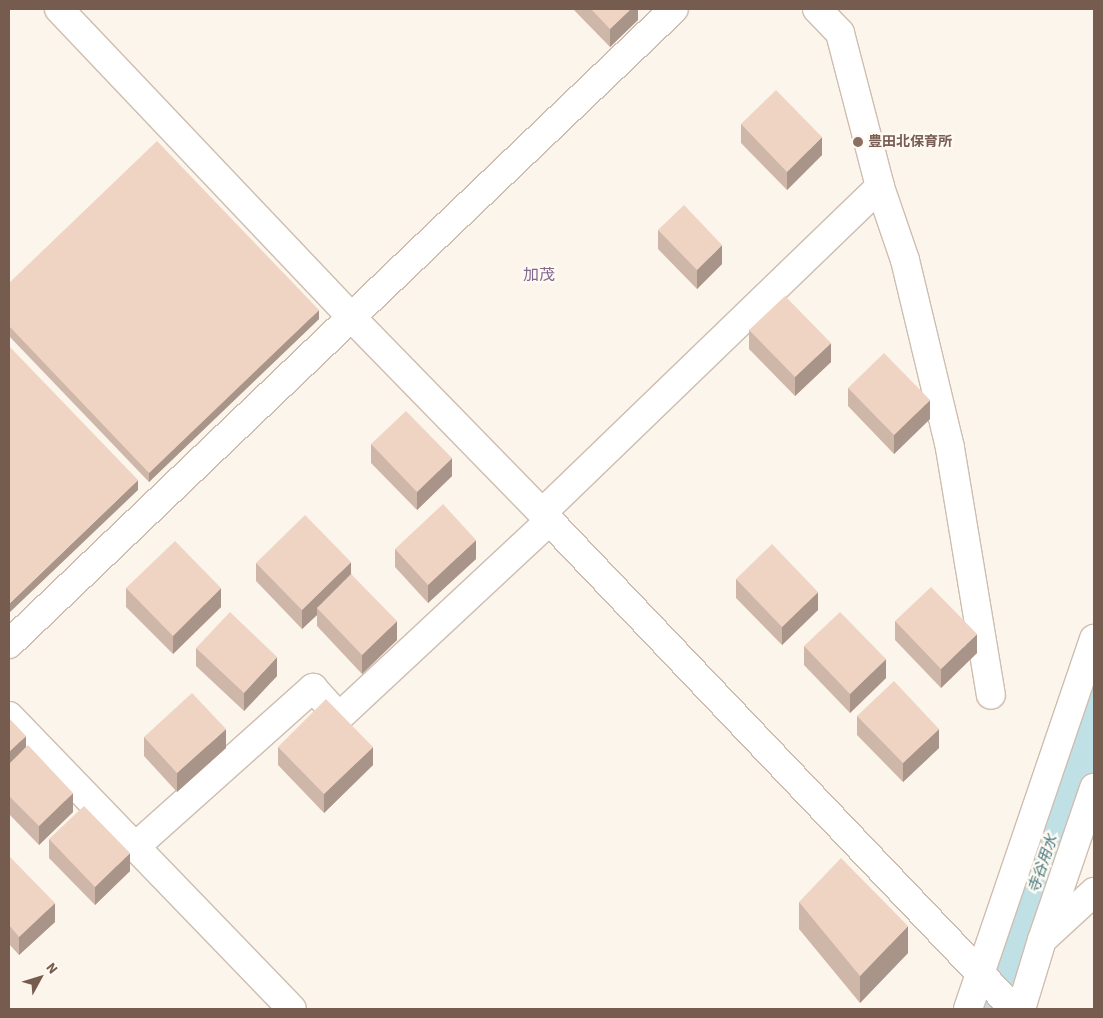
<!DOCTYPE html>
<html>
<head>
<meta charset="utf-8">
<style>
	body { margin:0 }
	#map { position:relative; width:1103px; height:1018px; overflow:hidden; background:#fcf5eb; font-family:"Source Sans 3","Noto Sans JP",sans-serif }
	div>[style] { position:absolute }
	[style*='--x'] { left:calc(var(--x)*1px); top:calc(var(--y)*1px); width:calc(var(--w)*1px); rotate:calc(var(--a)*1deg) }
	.green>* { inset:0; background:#d7e9c9 }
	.river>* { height:66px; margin:-33px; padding:0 33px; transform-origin:33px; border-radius:33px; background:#bfe0e5 }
	.roads { filter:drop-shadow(1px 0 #cebdb0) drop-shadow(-1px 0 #cebdb0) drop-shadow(0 1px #cebdb0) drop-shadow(0 -1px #cebdb0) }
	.minor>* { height:28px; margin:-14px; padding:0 14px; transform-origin:14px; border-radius:14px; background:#fff }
	.tertiary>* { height:28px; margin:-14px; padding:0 14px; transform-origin:14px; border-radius:14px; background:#fff }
	.wall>* { inset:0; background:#ceb6a8 }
	.shaded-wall>* { inset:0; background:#a89488 }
	.building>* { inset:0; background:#f0d4c3 }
	.dots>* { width:14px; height:14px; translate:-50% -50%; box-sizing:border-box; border:2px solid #fef9f1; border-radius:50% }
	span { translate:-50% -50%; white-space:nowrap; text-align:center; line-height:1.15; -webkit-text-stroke:5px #fef9f1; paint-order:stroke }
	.education-label { font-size:14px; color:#785e54; font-weight:700 }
	.left { translate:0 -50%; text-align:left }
	.water-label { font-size:15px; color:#457881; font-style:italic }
	.quarter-label { font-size:16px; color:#826691 }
	.frame { position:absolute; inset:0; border:10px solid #765c4e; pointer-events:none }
	.north { position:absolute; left:15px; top:953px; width:50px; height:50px; -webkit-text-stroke:4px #fef9f1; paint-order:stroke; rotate:51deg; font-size:14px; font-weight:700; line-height:20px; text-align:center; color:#765c4e }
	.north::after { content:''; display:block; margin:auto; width:18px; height:22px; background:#765c4e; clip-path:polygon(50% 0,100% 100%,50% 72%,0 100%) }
</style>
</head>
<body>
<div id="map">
	<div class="green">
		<div style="clip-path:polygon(1094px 641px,1094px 794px,1022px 1009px,968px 1009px)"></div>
	</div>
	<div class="river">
		<div style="--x:992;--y:1009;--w:308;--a:-70.7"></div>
	</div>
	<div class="roads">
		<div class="minor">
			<div style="--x:59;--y:9;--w:426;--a:46.5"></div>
			<div style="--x:352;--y:318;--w:272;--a:45.7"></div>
			<div style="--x:542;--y:513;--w:685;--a:46.42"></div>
			<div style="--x:817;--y:9;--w:33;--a:46"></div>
			<div style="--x:840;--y:33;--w:159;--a:75.4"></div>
			<div style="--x:880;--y:187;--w:77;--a:71.1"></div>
			<div style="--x:905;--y:260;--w:193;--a:76.5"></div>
			<div style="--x:950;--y:448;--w:250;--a:80.6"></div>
			<div style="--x:542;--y:513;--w:470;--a:-44"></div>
			<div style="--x:9;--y:644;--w:919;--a:-43.68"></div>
			<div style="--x:9;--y:716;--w:407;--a:46"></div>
			<div style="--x:135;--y:847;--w:239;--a:-41.8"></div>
			<div style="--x:313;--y:688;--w:39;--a:48"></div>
			<div style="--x:339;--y:717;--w:287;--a:-43"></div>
			<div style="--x:1042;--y:940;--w:71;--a:-42.7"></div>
			<div style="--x:968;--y:1009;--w:391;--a:-71.2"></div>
		</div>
		<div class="tertiary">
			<div style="--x:1021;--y:1009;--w:72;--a:-73.1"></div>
			<div style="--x:1042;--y:940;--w:161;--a:-71.1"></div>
		</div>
	</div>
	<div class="wall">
		<div style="clip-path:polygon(573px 9px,638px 9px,638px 20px,610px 47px)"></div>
		<div style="clip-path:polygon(741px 124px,822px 155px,787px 190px,741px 143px)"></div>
		<div style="clip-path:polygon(658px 230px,722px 264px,697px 289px,658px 249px)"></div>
		<div style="clip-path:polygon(9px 283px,319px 319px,149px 482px,9px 336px)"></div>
		<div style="clip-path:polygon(749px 330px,831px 362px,795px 396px,749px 349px)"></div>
		<div style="clip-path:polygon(848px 388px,930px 419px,894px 454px,848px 406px)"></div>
		<div style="clip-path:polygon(371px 444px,452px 476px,417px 510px,371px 463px)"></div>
		<div style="clip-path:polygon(395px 549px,476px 559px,428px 603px,395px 567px)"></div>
		<div style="clip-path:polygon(256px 563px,351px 574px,397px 640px,362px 674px,317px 626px,317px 615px,302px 629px,256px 581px)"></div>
		<div style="clip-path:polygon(736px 579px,818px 610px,782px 645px,736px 598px)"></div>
		<div style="clip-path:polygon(126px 588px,221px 607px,173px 654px,126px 607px)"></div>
		<div style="clip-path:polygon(895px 621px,977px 653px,941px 688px,895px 640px)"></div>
		<div style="clip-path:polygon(804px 646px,886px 678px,850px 713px,804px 665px)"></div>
		<div style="clip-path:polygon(196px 648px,277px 676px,244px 711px,196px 666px)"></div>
		<div style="clip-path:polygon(857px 716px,939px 748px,903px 782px,857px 735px)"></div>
		<div style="clip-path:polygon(9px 718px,26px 747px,73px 812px,39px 845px,9px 814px)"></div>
		<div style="clip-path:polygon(144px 737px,226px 748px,177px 792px,144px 756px)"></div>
		<div style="clip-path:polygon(278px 747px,373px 765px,324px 813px,278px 765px)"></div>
		<div style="clip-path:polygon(49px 839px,130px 871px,95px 905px,49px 858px)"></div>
		<div style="clip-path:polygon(9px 856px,55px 922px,19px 955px,9px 944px)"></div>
		<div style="clip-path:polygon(799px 902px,908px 953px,860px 1003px,799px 929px)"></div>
	</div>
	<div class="shaded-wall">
		<div style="clip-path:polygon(631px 9px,638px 9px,638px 20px,610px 47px,610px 29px)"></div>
		<div style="clip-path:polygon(822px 137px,822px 155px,787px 190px,787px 172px)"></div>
		<div style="clip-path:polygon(722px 245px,722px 264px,697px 289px,697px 270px)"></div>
		<div style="clip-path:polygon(319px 310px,319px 319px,149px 482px,149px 473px)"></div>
		<div style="clip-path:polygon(831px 343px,831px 362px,795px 396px,795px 377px)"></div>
		<div style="clip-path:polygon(930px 400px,930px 419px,894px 454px,894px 435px)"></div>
		<div style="clip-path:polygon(452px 458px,452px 476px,417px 510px,417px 492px)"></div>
		<div style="clip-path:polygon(138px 480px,138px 490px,9px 613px,9px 604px)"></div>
		<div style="clip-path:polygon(476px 540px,476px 559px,428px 603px,428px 585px)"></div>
		<div style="clip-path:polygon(351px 562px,351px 581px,317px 608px,317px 615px,302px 629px,302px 610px)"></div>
		<div style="clip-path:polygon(221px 588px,221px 607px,173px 654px,173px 636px)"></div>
		<div style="clip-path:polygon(818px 592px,818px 610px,782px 645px,782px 627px)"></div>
		<div style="clip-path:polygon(397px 621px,397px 640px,362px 674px,362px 655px)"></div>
		<div style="clip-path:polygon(977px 634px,977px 653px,941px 688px,941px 669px)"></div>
		<div style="clip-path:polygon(277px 657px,277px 676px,244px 711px,244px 693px)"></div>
		<div style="clip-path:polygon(886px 659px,886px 678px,850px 713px,850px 694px)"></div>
		<div style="clip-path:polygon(226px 729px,226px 748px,177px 792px,177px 773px)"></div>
		<div style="clip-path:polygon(939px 729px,939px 748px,903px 782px,903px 763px)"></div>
		<div style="clip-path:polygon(26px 736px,26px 755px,9px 771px,9px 752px)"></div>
		<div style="clip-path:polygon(373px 747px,373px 765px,324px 813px,324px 794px)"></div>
		<div style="clip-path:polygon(73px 793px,73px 812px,39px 845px,39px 826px)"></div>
		<div style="clip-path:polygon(130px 853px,130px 871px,95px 905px,95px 887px)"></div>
		<div style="clip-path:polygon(55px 903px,55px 922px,19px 955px,19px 937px)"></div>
		<div style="clip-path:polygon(908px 926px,908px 953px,860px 1003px,860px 976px)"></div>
	</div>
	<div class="building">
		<div style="clip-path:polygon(591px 9px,631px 9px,610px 29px)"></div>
		<div style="clip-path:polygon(776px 90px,822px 137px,787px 172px,741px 124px)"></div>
		<div style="clip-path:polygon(157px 141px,319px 310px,149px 473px,9px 326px,9px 283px)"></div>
		<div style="clip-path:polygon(684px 205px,722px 245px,697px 270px,658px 230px)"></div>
		<div style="clip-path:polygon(785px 296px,831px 343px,795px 377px,749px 330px)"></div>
		<div style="clip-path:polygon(9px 346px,138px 480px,9px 604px)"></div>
		<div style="clip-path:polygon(884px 353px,930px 400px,894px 435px,848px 388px)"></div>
		<div style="clip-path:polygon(406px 411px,452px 458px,417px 492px,371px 444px)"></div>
		<div style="clip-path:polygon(443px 504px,476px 540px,428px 585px,395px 549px)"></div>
		<div style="clip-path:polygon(305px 515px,351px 562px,302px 610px,256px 563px)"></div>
		<div style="clip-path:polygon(175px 541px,221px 588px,173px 636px,126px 588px)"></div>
		<div style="clip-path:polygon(772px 544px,818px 592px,782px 627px,736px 579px)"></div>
		<div style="clip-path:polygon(351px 574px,397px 621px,362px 655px,317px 608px)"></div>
		<div style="clip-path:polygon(931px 587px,977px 634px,941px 669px,895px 621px)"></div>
		<div style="clip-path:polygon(230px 612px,277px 657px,244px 693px,196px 648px)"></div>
		<div style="clip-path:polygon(840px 612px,886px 659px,850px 694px,804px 646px)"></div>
		<div style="clip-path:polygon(894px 681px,939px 729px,903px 763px,857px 716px)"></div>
		<div style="clip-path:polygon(192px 693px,226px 729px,177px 773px,144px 737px)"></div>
		<div style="clip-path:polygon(326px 699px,373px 747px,324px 794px,278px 747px)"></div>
		<div style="clip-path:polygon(9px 718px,26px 736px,9px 752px)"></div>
		<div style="clip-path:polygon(28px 745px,73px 793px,39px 826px,9px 796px,9px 764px)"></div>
		<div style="clip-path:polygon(84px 806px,130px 853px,95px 887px,49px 839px)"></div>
		<div style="clip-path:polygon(9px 856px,55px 903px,19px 937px,9px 925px)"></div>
		<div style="clip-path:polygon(841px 858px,908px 926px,860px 976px,799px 902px)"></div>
	</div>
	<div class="dots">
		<div style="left:858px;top:142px;background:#8d6e63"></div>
	</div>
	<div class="education-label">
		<span class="left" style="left:868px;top:142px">豊田北保育所</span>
	</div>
	<div class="water-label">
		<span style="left:1043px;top:864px;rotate:-71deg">寺谷用水</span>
	</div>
	<div class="quarter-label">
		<span style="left:539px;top:275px">加茂</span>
	</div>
	<div class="frame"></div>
	<div class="north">N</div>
</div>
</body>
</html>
